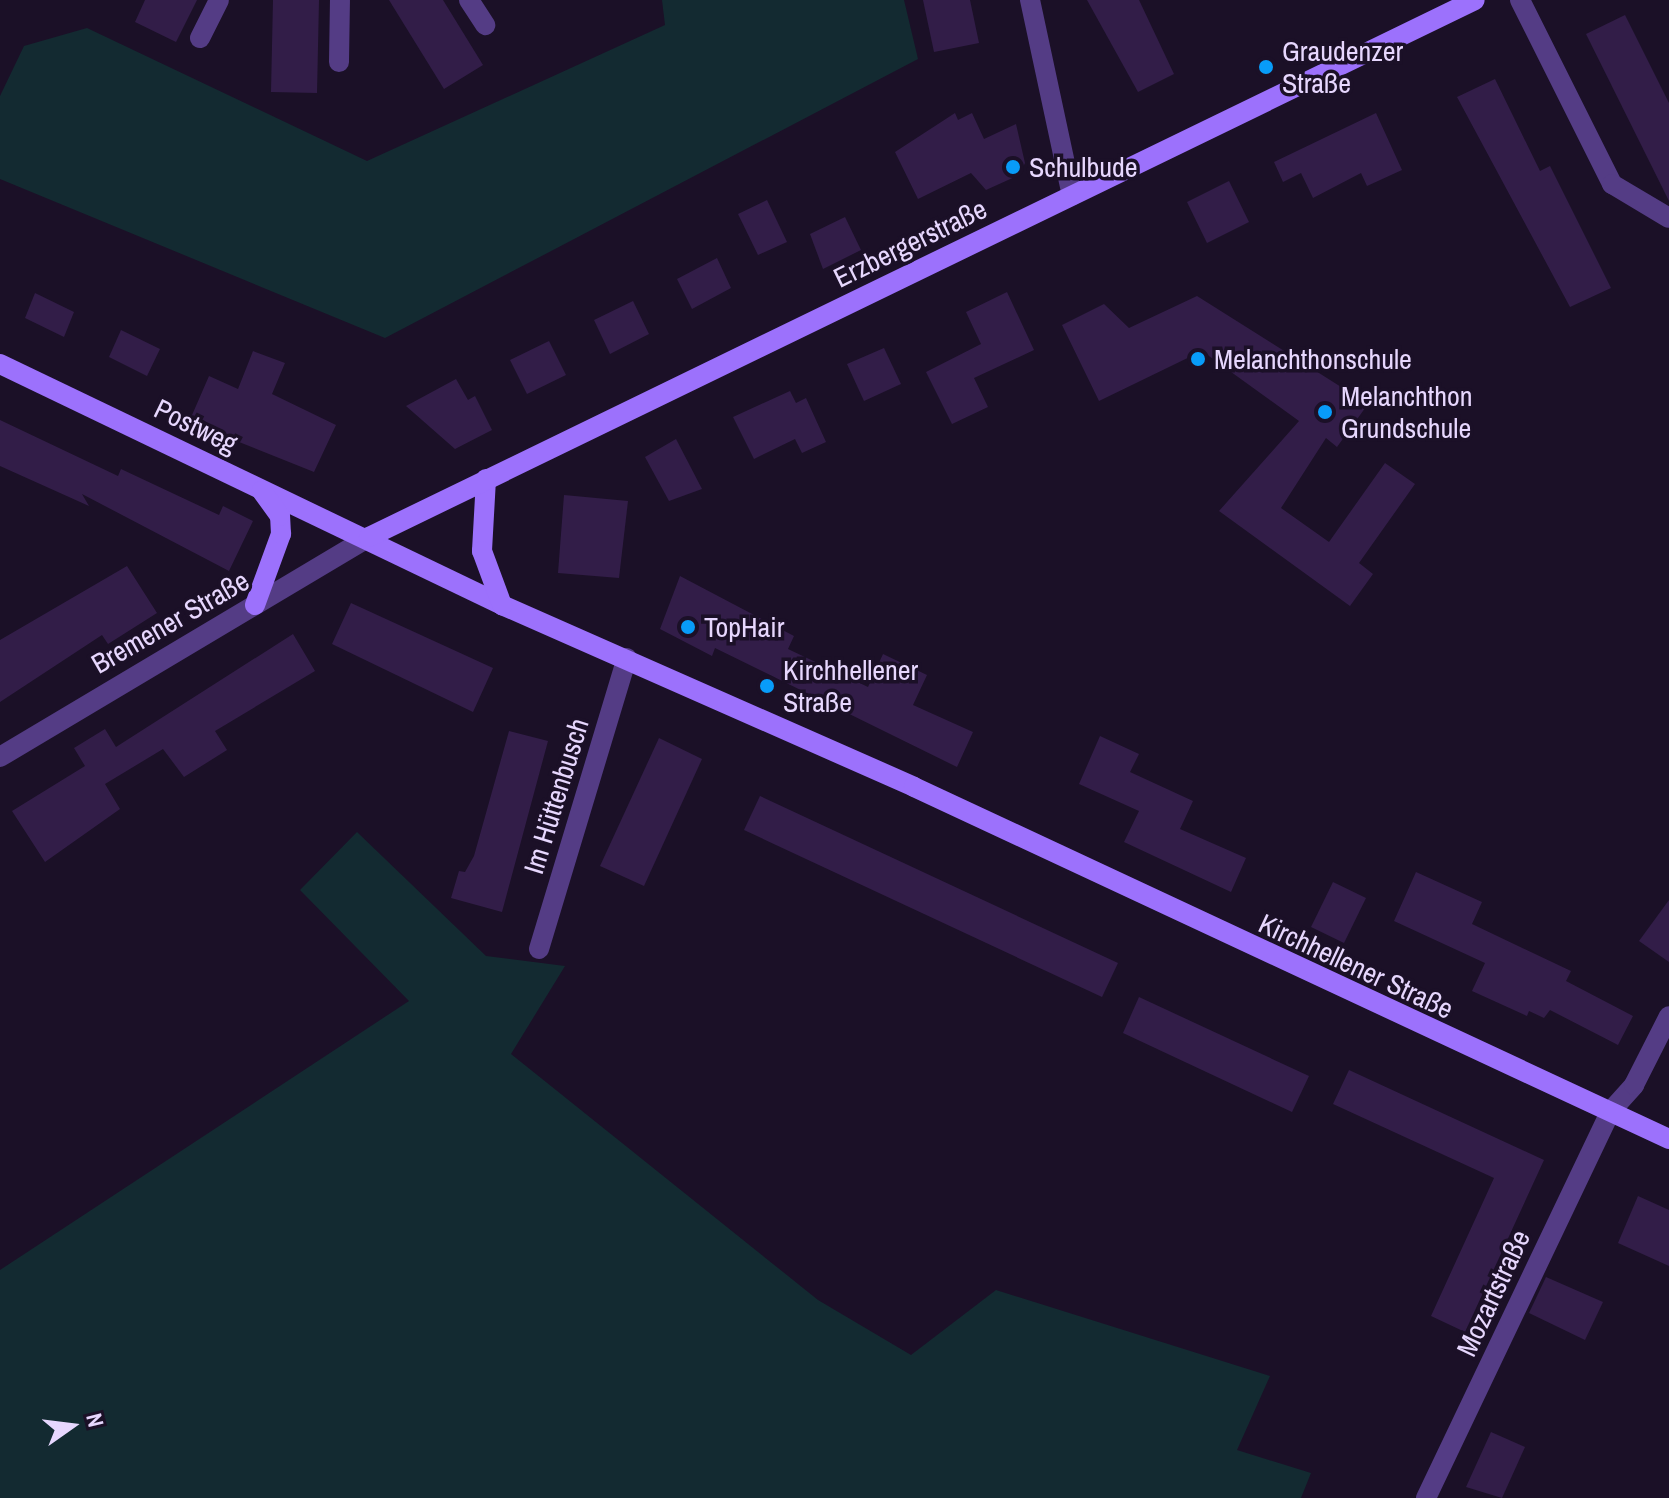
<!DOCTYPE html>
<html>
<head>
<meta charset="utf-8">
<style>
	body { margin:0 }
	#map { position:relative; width:1669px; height:1498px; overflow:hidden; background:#1b1027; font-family:"Archivo Narrow",sans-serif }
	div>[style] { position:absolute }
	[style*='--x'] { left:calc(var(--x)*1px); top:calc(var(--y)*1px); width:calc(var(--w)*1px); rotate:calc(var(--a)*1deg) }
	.green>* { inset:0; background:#132a31 }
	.building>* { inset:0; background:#321d48 }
	.street>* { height:20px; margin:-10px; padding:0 10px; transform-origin:10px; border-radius:10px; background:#543c85 }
	.secondary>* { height:20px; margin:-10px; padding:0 10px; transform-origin:10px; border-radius:10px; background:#9c71fc }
	.dots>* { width:22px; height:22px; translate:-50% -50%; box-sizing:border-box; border:4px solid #1b1027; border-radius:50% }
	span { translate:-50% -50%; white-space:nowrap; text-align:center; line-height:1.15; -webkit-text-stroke:7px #1b1027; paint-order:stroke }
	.poi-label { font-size:28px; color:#e7d7fe }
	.left { translate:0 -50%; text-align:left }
	.street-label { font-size:28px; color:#e7d7fe }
	.north { position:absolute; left:32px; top:1386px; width:80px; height:80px; -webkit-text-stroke:6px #1b1027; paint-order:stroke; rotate:76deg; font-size:22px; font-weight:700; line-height:32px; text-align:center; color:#e7d7fe }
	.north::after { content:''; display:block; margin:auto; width:28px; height:36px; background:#e7d7fe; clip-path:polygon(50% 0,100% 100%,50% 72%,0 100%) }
</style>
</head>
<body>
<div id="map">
	<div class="green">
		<div style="clip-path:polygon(662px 0,904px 0,918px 59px,385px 338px,0 179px,0 96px,24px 46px,87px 28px,367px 161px,665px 25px)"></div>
		<div style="clip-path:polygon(357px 832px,486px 956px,565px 966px,511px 1054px,818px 1300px,911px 1355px,996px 1290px,1270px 1376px,1237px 1450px,1311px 1473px,1301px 1498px,0 1498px,0 1270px,409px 1001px,300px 890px)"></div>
	</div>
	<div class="building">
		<div style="clip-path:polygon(145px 0,197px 0,176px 42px,135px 22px)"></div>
		<div style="clip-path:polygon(273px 0,319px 0,317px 93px,271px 92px)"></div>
		<div style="clip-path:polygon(389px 0,443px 0,483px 65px,444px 89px)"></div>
		<div style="clip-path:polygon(923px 0,970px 0,979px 43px,934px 52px)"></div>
		<div style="clip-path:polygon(1087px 0,1139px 0,1174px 74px,1138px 92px)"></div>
		<div style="clip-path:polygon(1625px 15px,1669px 103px,1669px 201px,1586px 34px)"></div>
		<div style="clip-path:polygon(1495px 79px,1540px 171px,1550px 166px,1611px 288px,1570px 307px,1457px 97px)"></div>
		<div style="clip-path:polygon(955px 113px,958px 120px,972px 113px,984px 139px,1016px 124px,1025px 163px,1019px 175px,986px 190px,971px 173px,918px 199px,895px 152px)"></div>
		<div style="clip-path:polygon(1376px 113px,1402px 170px,1367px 186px,1361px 173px,1313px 198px,1301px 173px,1283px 182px,1274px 162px)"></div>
		<div style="clip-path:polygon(1229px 181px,1249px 222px,1207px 243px,1187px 202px)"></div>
		<div style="clip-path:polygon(767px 200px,787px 242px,758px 255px,738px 214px)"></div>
		<div style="clip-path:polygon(845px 217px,861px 250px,823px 269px,810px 234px)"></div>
		<div style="clip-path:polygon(717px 258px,731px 288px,692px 309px,677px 279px)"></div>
		<div style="clip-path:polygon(1007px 292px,1034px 350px,974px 378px,988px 407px,952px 424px,926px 372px,981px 344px,966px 312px)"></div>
		<div style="clip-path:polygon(35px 293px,74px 312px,64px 337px,25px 318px)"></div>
		<div style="clip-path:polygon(1197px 296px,1368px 404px,1337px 447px,1326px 438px,1281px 508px,1329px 542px,1385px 463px,1415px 484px,1359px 563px,1373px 574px,1350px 606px,1219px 511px,1299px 421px,1202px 351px,1099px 401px,1062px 325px,1104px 304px,1129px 328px)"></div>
		<div style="clip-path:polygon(633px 301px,649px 334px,610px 354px,594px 320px)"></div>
		<div style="clip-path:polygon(121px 330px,160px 349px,147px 376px,109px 357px)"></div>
		<div style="clip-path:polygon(549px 341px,566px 375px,527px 394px,510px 360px)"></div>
		<div style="clip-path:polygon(884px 348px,901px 384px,864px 401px,847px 364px)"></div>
		<div style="clip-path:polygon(253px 351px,285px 363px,272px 394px,336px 425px,314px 472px,189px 422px,209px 376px,238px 389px)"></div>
		<div style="clip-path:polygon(456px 379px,468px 400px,475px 396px,492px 430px,455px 449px,406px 406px)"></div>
		<div style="clip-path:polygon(790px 391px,796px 403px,806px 398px,826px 442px,802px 453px,795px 439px,754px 459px,733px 417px)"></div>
		<div style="clip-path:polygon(0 420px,118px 476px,121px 469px,219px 515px,223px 506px,253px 521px,229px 571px,82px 494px,89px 506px,0 466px)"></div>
		<div style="clip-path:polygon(676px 439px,702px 489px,669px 501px,645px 457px)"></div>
		<div style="clip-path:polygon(564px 495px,628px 501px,619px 578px,558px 573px)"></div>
		<div style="clip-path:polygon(127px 566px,157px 613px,108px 644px,102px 635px,0 702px,0 640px)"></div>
		<div style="clip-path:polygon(680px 576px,794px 636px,788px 649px,868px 687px,883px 654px,927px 675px,913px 705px,973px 732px,957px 767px,715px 648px,712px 656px,660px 629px)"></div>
		<div style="clip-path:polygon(351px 603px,493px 668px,473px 712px,332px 644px)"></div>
		<div style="clip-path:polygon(293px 634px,315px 671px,215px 731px,227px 750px,184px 777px,163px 749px,105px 784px,120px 809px,45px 862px,12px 811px,85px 766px,74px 748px,105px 729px,116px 747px)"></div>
		<div style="clip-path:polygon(509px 731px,548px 741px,502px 912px,451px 898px,459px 871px,465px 872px,474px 856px)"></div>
		<div style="clip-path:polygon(1100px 736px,1139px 754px,1130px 772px,1193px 801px,1180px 829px,1246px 858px,1231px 892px,1124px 842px,1139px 811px,1079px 784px)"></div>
		<div style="clip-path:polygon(659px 738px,702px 759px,644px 886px,600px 866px)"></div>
		<div style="clip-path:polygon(760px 796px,1118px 963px,1102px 997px,744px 830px)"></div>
		<div style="clip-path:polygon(1416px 872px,1482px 902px,1472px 924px,1571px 971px,1566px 981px,1633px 1016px,1618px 1045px,1550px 1010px,1544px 1018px,1529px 1011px,1527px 1016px,1472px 991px,1485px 963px,1394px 921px)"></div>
		<div style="clip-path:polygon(1333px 882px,1366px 898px,1344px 943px,1311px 927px)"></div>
		<div style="clip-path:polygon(1669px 900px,1669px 962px,1639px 941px)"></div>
		<div style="clip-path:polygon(1139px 997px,1309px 1076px,1292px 1112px,1123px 1033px)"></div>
		<div style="clip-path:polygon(1349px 1070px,1544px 1160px,1465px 1332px,1431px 1316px,1494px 1178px,1333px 1104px)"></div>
		<div style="clip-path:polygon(1638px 1196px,1669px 1210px,1669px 1266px,1618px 1243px)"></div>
		<div style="clip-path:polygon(1546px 1277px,1603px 1302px,1585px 1340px,1529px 1313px)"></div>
		<div style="clip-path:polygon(1491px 1432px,1525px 1447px,1502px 1498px,1466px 1487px)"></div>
	</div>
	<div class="street">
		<div style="--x:469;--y:0;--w:30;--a:57"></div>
		<div style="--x:1030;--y:0;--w:200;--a:77.9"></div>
		<div style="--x:1520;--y:0;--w:206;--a:63.4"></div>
		<div style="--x:1612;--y:184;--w:66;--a:30.8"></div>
		<div style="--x:200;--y:38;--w:42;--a:-63.4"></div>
		<div style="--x:339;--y:62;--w:62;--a:-89.1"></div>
		<div style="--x:0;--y:757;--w:430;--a:-30.8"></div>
		<div style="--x:539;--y:949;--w:304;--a:-73.2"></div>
		<div style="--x:1426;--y:1498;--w:428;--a:-64.5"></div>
		<div style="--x:1610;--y:1112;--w:36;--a:-48"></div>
		<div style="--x:1634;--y:1085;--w:77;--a:-63.1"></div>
	</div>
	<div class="secondary">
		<div style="--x:0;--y:364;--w:557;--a:25.64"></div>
		<div style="--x:502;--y:605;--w:450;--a:23.8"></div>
		<div style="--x:914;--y:787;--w:833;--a:25"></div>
		<div style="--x:486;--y:479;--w:72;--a:93.2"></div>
		<div style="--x:482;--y:551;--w:58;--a:69.7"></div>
		<div style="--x:369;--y:537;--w:1229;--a:-25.9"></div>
		<div style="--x:255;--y:605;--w:76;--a:-69.9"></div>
		<div style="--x:281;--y:534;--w:18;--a:-93"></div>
		<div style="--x:280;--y:516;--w:31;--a:-126"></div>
	</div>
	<div class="dots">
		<div style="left:1266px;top:67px;background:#089cf9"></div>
		<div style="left:1013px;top:167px;background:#089cf9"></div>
		<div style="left:1198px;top:359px;background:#089cf9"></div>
		<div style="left:1325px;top:412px;background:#089cf9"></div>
		<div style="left:688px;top:627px;background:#089cf9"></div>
		<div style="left:767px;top:686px;background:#089cf9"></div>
	</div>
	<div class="poi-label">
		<span class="left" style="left:1282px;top:67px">Graudenzer<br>Straße</span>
		<span class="left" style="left:1029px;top:167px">Schulbude</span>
		<span class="left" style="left:1214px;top:359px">Melanchthonschule</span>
		<span class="left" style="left:1341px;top:412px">Melanchthon<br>Grundschule</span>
		<span class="left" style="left:704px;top:627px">TopHair</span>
		<span class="left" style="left:783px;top:686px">Kirchhellener<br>Straße</span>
	</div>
	<div class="street-label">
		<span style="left:910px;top:243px;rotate:-26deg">Erzbergerstraße</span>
		<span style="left:196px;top:426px;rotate:26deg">Postweg</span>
		<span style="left:170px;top:622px;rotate:-30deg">Bremener Straße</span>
		<span style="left:556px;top:796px;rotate:-73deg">Im Hüttenbusch</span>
		<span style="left:1356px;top:966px;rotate:25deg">Kirchhellener Straße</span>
		<span style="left:1493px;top:1293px;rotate:-65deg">Mozartstraße</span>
	</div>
	<div class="north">N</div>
</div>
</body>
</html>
